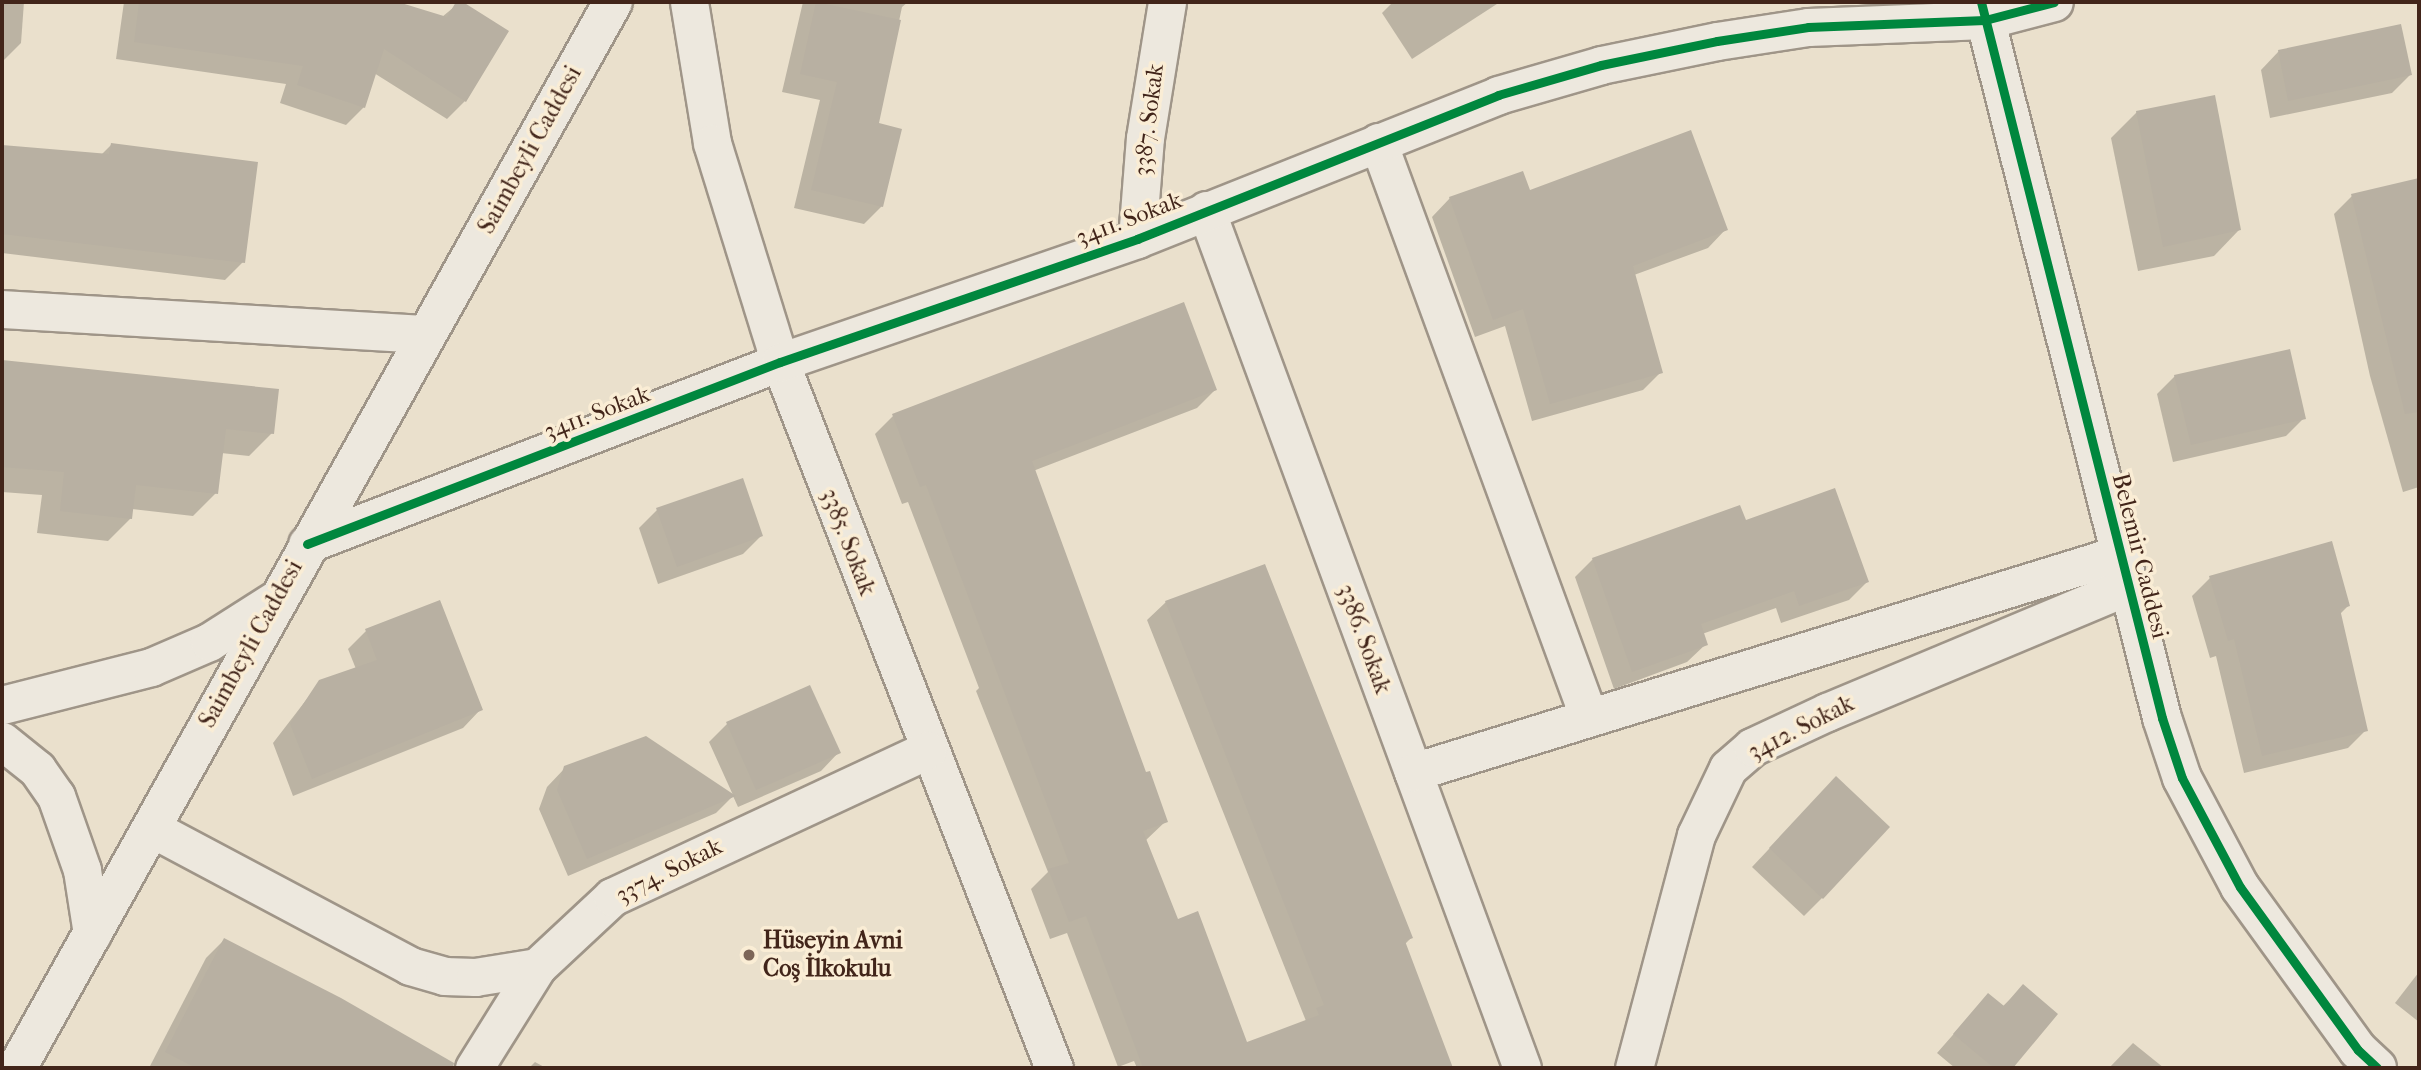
<!DOCTYPE html>
<html>
<head>
<meta charset="utf-8">
<style>
	body { margin:0 }
	#map { position:relative; width:2421px; height:1070px; overflow:hidden; background:#eae0cc; font-family:"IM FELL French Canon",serif }
	div>[style] { position:absolute }
	[style*='--x'] { left:calc(var(--x)*1px); top:calc(var(--y)*1px); width:calc(var(--w)*1px); rotate:calc(var(--a)*1deg) }
	.shadow>* { inset:0; background:#0003 }
	.building>* { inset:0; background:#b8b0a2 }
	.roads { filter:drop-shadow(2px 0 #9f9588) drop-shadow(-2px 0 #9f9588) drop-shadow(0 2px #9f9588) drop-shadow(0 -2px #9f9588) }
	.street>* { height:37px; margin:-18.5px; padding:0 18.5px; transform-origin:18.5px; border-radius:18.5px; background:#ede8de }
	.secondary>* { height:38px; margin:-19px; padding:0 19px; transform-origin:19px; border-radius:19px; background:#ede8de }
	.cycleway>* { height:9px; margin:-4.5px; padding:0 4.5px; transform-origin:4.5px; border-radius:4.5px; background:#00873e }
	.dots>* { width:19px; height:19px; translate:-50% -50%; box-sizing:border-box; border:4px solid #faedd5; border-radius:50% }
	span { translate:-50% -50%; white-space:nowrap; text-align:center; line-height:1.15; -webkit-text-stroke:7px #faedd5; paint-order:stroke }
	.street-label { font-size:24px; color:#42251a }
	.poi-label { font-size:24px; color:#42251a; font-weight:700 }
	.left { translate:0 -50%; text-align:left }
	.frame { position:absolute; inset:0; border:4px solid #42251a; pointer-events:none }
</style>
</head>
<body>
<div id="map">
	<div class="shadow">
		<div style="clip-path:polygon(2px 2px,24px 2px,21px 43px,3px 61px)"></div>
		<div style="clip-path:polygon(124px 2px,392px 2px,442px 17px,460px 2px,507px 32px,465px 101px,447px 119px,374px 73px,364px 107px,346px 125px,280px 103px,286px 84px,116px 59px)"></div>
		<div style="clip-path:polygon(803px 2px,908px 2px,902px 7px,877px 125px,882px 206px,864px 224px,794px 208px,820px 100px,782px 92px)"></div>
		<div style="clip-path:polygon(1393px 2px,1500px 2px,1412px 59px,1382px 13px)"></div>
		<div style="clip-path:polygon(2279px 51px,2410px 75px,2392px 93px,2270px 118px,2261px 70px)"></div>
		<div style="clip-path:polygon(2137px 112px,2239px 230px,2214px 256px,2138px 271px,2111px 138px)"></div>
		<div style="clip-path:polygon(112px 144px,243px 262px,225px 280px,2px 253px,2px 146px,101px 155px)"></div>
		<div style="clip-path:polygon(2419px 180px,2419px 487px,2403px 492px,2370px 376px,2334px 214px,2352px 196px)"></div>
		<div style="clip-path:polygon(1450px 198px,1726px 229px,1708px 248px,1634px 275px,1661px 372px,1643px 390px,1532px 421px,1505px 326px,1475px 337px,1432px 217px)"></div>
		<div style="clip-path:polygon(2px 363px,277px 391px,272px 433px,249px 456px,221px 453px,216px 493px,193px 516px,132px 509px,131px 518px,108px 541px,37px 533px,42px 495px,2px 492px)"></div>
		<div style="clip-path:polygon(2175px 376px,2304px 418px,2286px 436px,2173px 462px,2157px 394px)"></div>
		<div style="clip-path:polygon(1215px 390px,1197px 408px,1033px 471px,1145px 775px,1166px 821px,1145px 841px,1177px 921px,1246px 1044px,1306px 1021px,1147px 620px,1166px 602px,1411px 938px,1405px 944px,1451px 1068px,1137px 1068px,1134px 1061px,1118px 1067px,1067px 933px,1050px 939px,1031px 889px,1048px 872px,976px 691px,979px 688px,908px 502px,902px 504px,875px 434px,893px 416px)"></div>
		<div style="clip-path:polygon(741px 480px,761px 536px,743px 554px,658px 584px,639px 528px,657px 510px)"></div>
		<div style="clip-path:polygon(1745px 523px,1867px 582px,1849px 600px,1781px 623px,1776px 608px,1702px 634px,1706px 644px,1687px 662px,1614px 689px,1575px 577px,1593px 559px)"></div>
		<div style="clip-path:polygon(2210px 578px,2348px 606px,2339px 615px,2366px 730px,2348px 748px,2244px 773px,2216px 656px,2210px 658px,2192px 596px)"></div>
		<div style="clip-path:polygon(366px 631px,481px 709px,463px 728px,293px 796px,273px 743px,320px 682px,356px 669px,348px 649px)"></div>
		<div style="clip-path:polygon(727px 724px,839px 752px,821px 771px,738px 807px,733px 796px,716px 813px,568px 876px,539px 809px,547px 787px,565px 768px,733px 795px,709px 742px)"></div>
		<div style="clip-path:polygon(1818px 797px,1822px 898px,1804px 916px,1752px 867px)"></div>
		<div style="clip-path:polygon(224px 940px,419px 1045px,406px 1068px,149px 1068px,206px 958px)"></div>
		<div style="clip-path:polygon(2419px 972px,2419px 1022px,2395px 1003px)"></div>
		<div style="clip-path:polygon(2023px 987px,2056px 1015px,2010px 1068px,1955px 1068px,1937px 1053px,1988px 995px,2002px 1007px)"></div>
		<div style="clip-path:polygon(2133px 1043px,2164px 1068px,2109px 1068px)"></div>
		<div style="clip-path:polygon(535px 1062px,546px 1068px,529px 1068px)"></div>
	</div>
	<div class="building">
		<div style="clip-path:polygon(139px 2px,398px 2px,447px 17px,456px 2px,463px 2px,509px 31px,466px 102px,384px 49px,365px 108px,297px 85px,303px 66px,134px 42px)"></div>
		<div style="clip-path:polygon(816px 2px,901px 20px,879px 123px,902px 129px,883px 207px,811px 190px,837px 82px,800px 74px)"></div>
		<div style="clip-path:polygon(2401px 24px,2412px 75px,2288px 101px,2278px 50px)"></div>
		<div style="clip-path:polygon(2215px 95px,2241px 230px,2163px 247px,2136px 111px)"></div>
		<div style="clip-path:polygon(1691px 130px,1728px 230px,1633px 266px,1663px 373px,1550px 404px,1523px 309px,1493px 320px,1449px 197px,1523px 171px,1530px 190px)"></div>
		<div style="clip-path:polygon(111px 143px,258px 162px,245px 263px,2px 234px,2px 145px,109px 154px)"></div>
		<div style="clip-path:polygon(2419px 178px,2419px 412px,2405px 414px,2351px 194px)"></div>
		<div style="clip-path:polygon(1184px 302px,1217px 390px,1032px 461px,1146px 772px,1150px 771px,1168px 822px,1143px 831px,1178px 919px,1198px 911px,1247px 1042px,1319px 1015px,1316px 1008px,1324px 1005px,1165px 601px,1265px 564px,1413px 938px,1405px 941px,1453px 1068px,1143px 1068px,1086px 916px,1069px 922px,1048px 869px,1069px 863px,926px 485px,920px 487px,892px 414px)"></div>
		<div style="clip-path:polygon(2290px 349px,2306px 419px,2191px 445px,2174px 375px)"></div>
		<div style="clip-path:polygon(2px 360px,279px 389px,274px 434px,226px 429px,218px 494px,136px 485px,132px 519px,60px 511px,64px 472px,2px 467px)"></div>
		<div style="clip-path:polygon(743px 478px,763px 536px,677px 567px,656px 508px)"></div>
		<div style="clip-path:polygon(1835px 488px,1869px 582px,1799px 606px,1794px 591px,1701px 624px,1708px 645px,1632px 672px,1592px 558px,1740px 505px,1746px 520px)"></div>
		<div style="clip-path:polygon(2332px 541px,2350px 606px,2340px 609px,2368px 731px,2262px 756px,2234px 639px,2228px 641px,2209px 576px)"></div>
		<div style="clip-path:polygon(440px 600px,483px 710px,312px 779px,290px 724px,319px 680px,377px 660px,365px 629px)"></div>
		<div style="clip-path:polygon(810px 685px,841px 753px,756px 790px,726px 722px)"></div>
		<div style="clip-path:polygon(646px 736px,736px 796px,587px 859px,557px 790px,564px 766px)"></div>
		<div style="clip-path:polygon(1836px 776px,1890px 827px,1823px 899px,1769px 848px)"></div>
		<div style="clip-path:polygon(224px 938px,341px 998px,454px 1063px,453px 1068px,196px 1068px,165px 1052px)"></div>
		<div style="clip-path:polygon(2023px 984px,2058px 1014px,2013px 1068px,1994px 1068px,1953px 1034px,1988px 993px,2004px 1006px)"></div>
	</div>
	<div class="roads">
		<div class="street">
			<div style="--x:689;--y:2;--w:143;--a:80.7"></div>
			<div style="--x:712;--y:143;--w:229;--a:72.8"></div>
			<div style="--x:780;--y:362;--w:757;--a:68.79"></div>
			<div style="--x:1378;--y:142;--w:613;--a:69.88"></div>
			<div style="--x:1206;--y:210;--w:914;--a:69.78"></div>
			<div style="--x:1137;--y:239;--w:101;--a:-85.5"></div>
			<div style="--x:1145;--y:138;--w:138;--a:-80.8"></div>
			<div style="--x:2;--y:309;--w:425;--a:3.4"></div>
			<div style="--x:307;--y:544;--w:507;--a:-21.05"></div>
			<div style="--x:780;--y:362;--w:378;--a:-19"></div>
			<div style="--x:1137;--y:239;--w:389;--a:-21.7"></div>
			<div style="--x:1498;--y:95;--w:107;--a:-16.2"></div>
			<div style="--x:1601;--y:65;--w:118;--a:-11.7"></div>
			<div style="--x:1717;--y:41;--w:92;--a:-8.7"></div>
			<div style="--x:1808;--y:27;--w:177;--a:-2.3"></div>
			<div style="--x:1985;--y:20;--w:71;--a:-14.6"></div>
			<div style="--x:2;--y:705;--w:154;--a:-14.3"></div>
			<div style="--x:151;--y:667;--w:63;--a:-23.3"></div>
			<div style="--x:209;--y:642;--w:78;--a:-32.5"></div>
			<div style="--x:2;--y:741;--w:45;--a:38.7"></div>
			<div style="--x:37;--y:769;--w:33;--a:55"></div>
			<div style="--x:56;--y:796;--w:78;--a:70.6"></div>
			<div style="--x:82;--y:870;--w:65;--a:81.1"></div>
			<div style="--x:1413;--y:772;--w:740;--a:-17.14"></div>
			<div style="--x:151;--y:828;--w:293;--a:28"></div>
			<div style="--x:410;--y:966;--w:35;--a:16"></div>
			<div style="--x:444;--y:976;--w:31;--a:2"></div>
			<div style="--x:475;--y:977;--w:63;--a:-9.2"></div>
			<div style="--x:474;--y:1068;--w:119;--a:-58"></div>
			<div style="--x:537;--y:967;--w:103;--a:-43"></div>
			<div style="--x:612;--y:897;--w:348;--a:-25"></div>
			<div style="--x:1634;--y:1068;--w:241;--a:-75.1"></div>
			<div style="--x:1696;--y:835;--w:74;--a:-64.5"></div>
			<div style="--x:1728;--y:768;--w:32;--a:-41"></div>
			<div style="--x:1752;--y:747;--w:83;--a:-25"></div>
			<div style="--x:1827;--y:712;--w:326;--a:-22.7"></div>
		</div>
		<div class="secondary">
			<div style="--x:1981;--y:2;--w:739;--a:75.81"></div>
			<div style="--x:2162;--y:718;--w:63;--a:71.6"></div>
			<div style="--x:2182;--y:778;--w:123;--a:62"></div>
			<div style="--x:2240;--y:887;--w:201;--a:54.1"></div>
			<div style="--x:2358;--y:1050;--w:26;--a:43"></div>
			<div style="--x:17;--y:1068;--w:1221;--a:-60.79"></div>
		</div>
	</div>
	<div class="cycleway">
		<div style="--x:1981;--y:2;--w:739;--a:75.81"></div>
		<div style="--x:2162;--y:718;--w:63;--a:71.6"></div>
		<div style="--x:2182;--y:778;--w:123;--a:62"></div>
		<div style="--x:2240;--y:887;--w:201;--a:54.1"></div>
		<div style="--x:2358;--y:1050;--w:26;--a:43"></div>
		<div style="--x:307;--y:544;--w:507;--a:-21.05"></div>
		<div style="--x:780;--y:362;--w:378;--a:-19"></div>
		<div style="--x:1137;--y:239;--w:389;--a:-21.7"></div>
		<div style="--x:1498;--y:95;--w:107;--a:-16.2"></div>
		<div style="--x:1601;--y:65;--w:118;--a:-11.7"></div>
		<div style="--x:1717;--y:41;--w:92;--a:-8.7"></div>
		<div style="--x:1808;--y:27;--w:177;--a:-2.3"></div>
		<div style="--x:1985;--y:20;--w:71;--a:-14.6"></div>
	</div>
	<div class="dots">
		<div style="left:749px;top:955px;background:#7d6658"></div>
	</div>
	<div class="street-label">
		<span style="left:1149px;top:120px;rotate:-83deg">3387. Sokak</span>
		<span style="left:530px;top:150px;rotate:-61deg">Saimbeyli Caddesi</span>
		<span style="left:1129px;top:219px;rotate:-21deg">3411. Sokak</span>
		<span style="left:597px;top:413px;rotate:-21deg">3411. Sokak</span>
		<span style="left:848px;top:542px;rotate:69deg">3385. Sokak</span>
		<span style="left:2140px;top:556px;rotate:76deg">Belemir Caddesi</span>
		<span style="left:1364px;top:639px;rotate:70deg">3386. Sokak</span>
		<span style="left:251px;top:644px;rotate:-61deg">Saimbeyli Caddesi</span>
		<span style="left:1801px;top:728px;rotate:-27deg">3412. Sokak</span>
		<span style="left:669px;top:871px;rotate:-27deg">3374. Sokak</span>
	</div>
	<div class="poi-label">
		<span class="left" style="left:763px;top:955px">Hüseyin Avni<br>Coş İlkokulu</span>
	</div>
	<div class="frame"></div>
</div>
</body>
</html>
